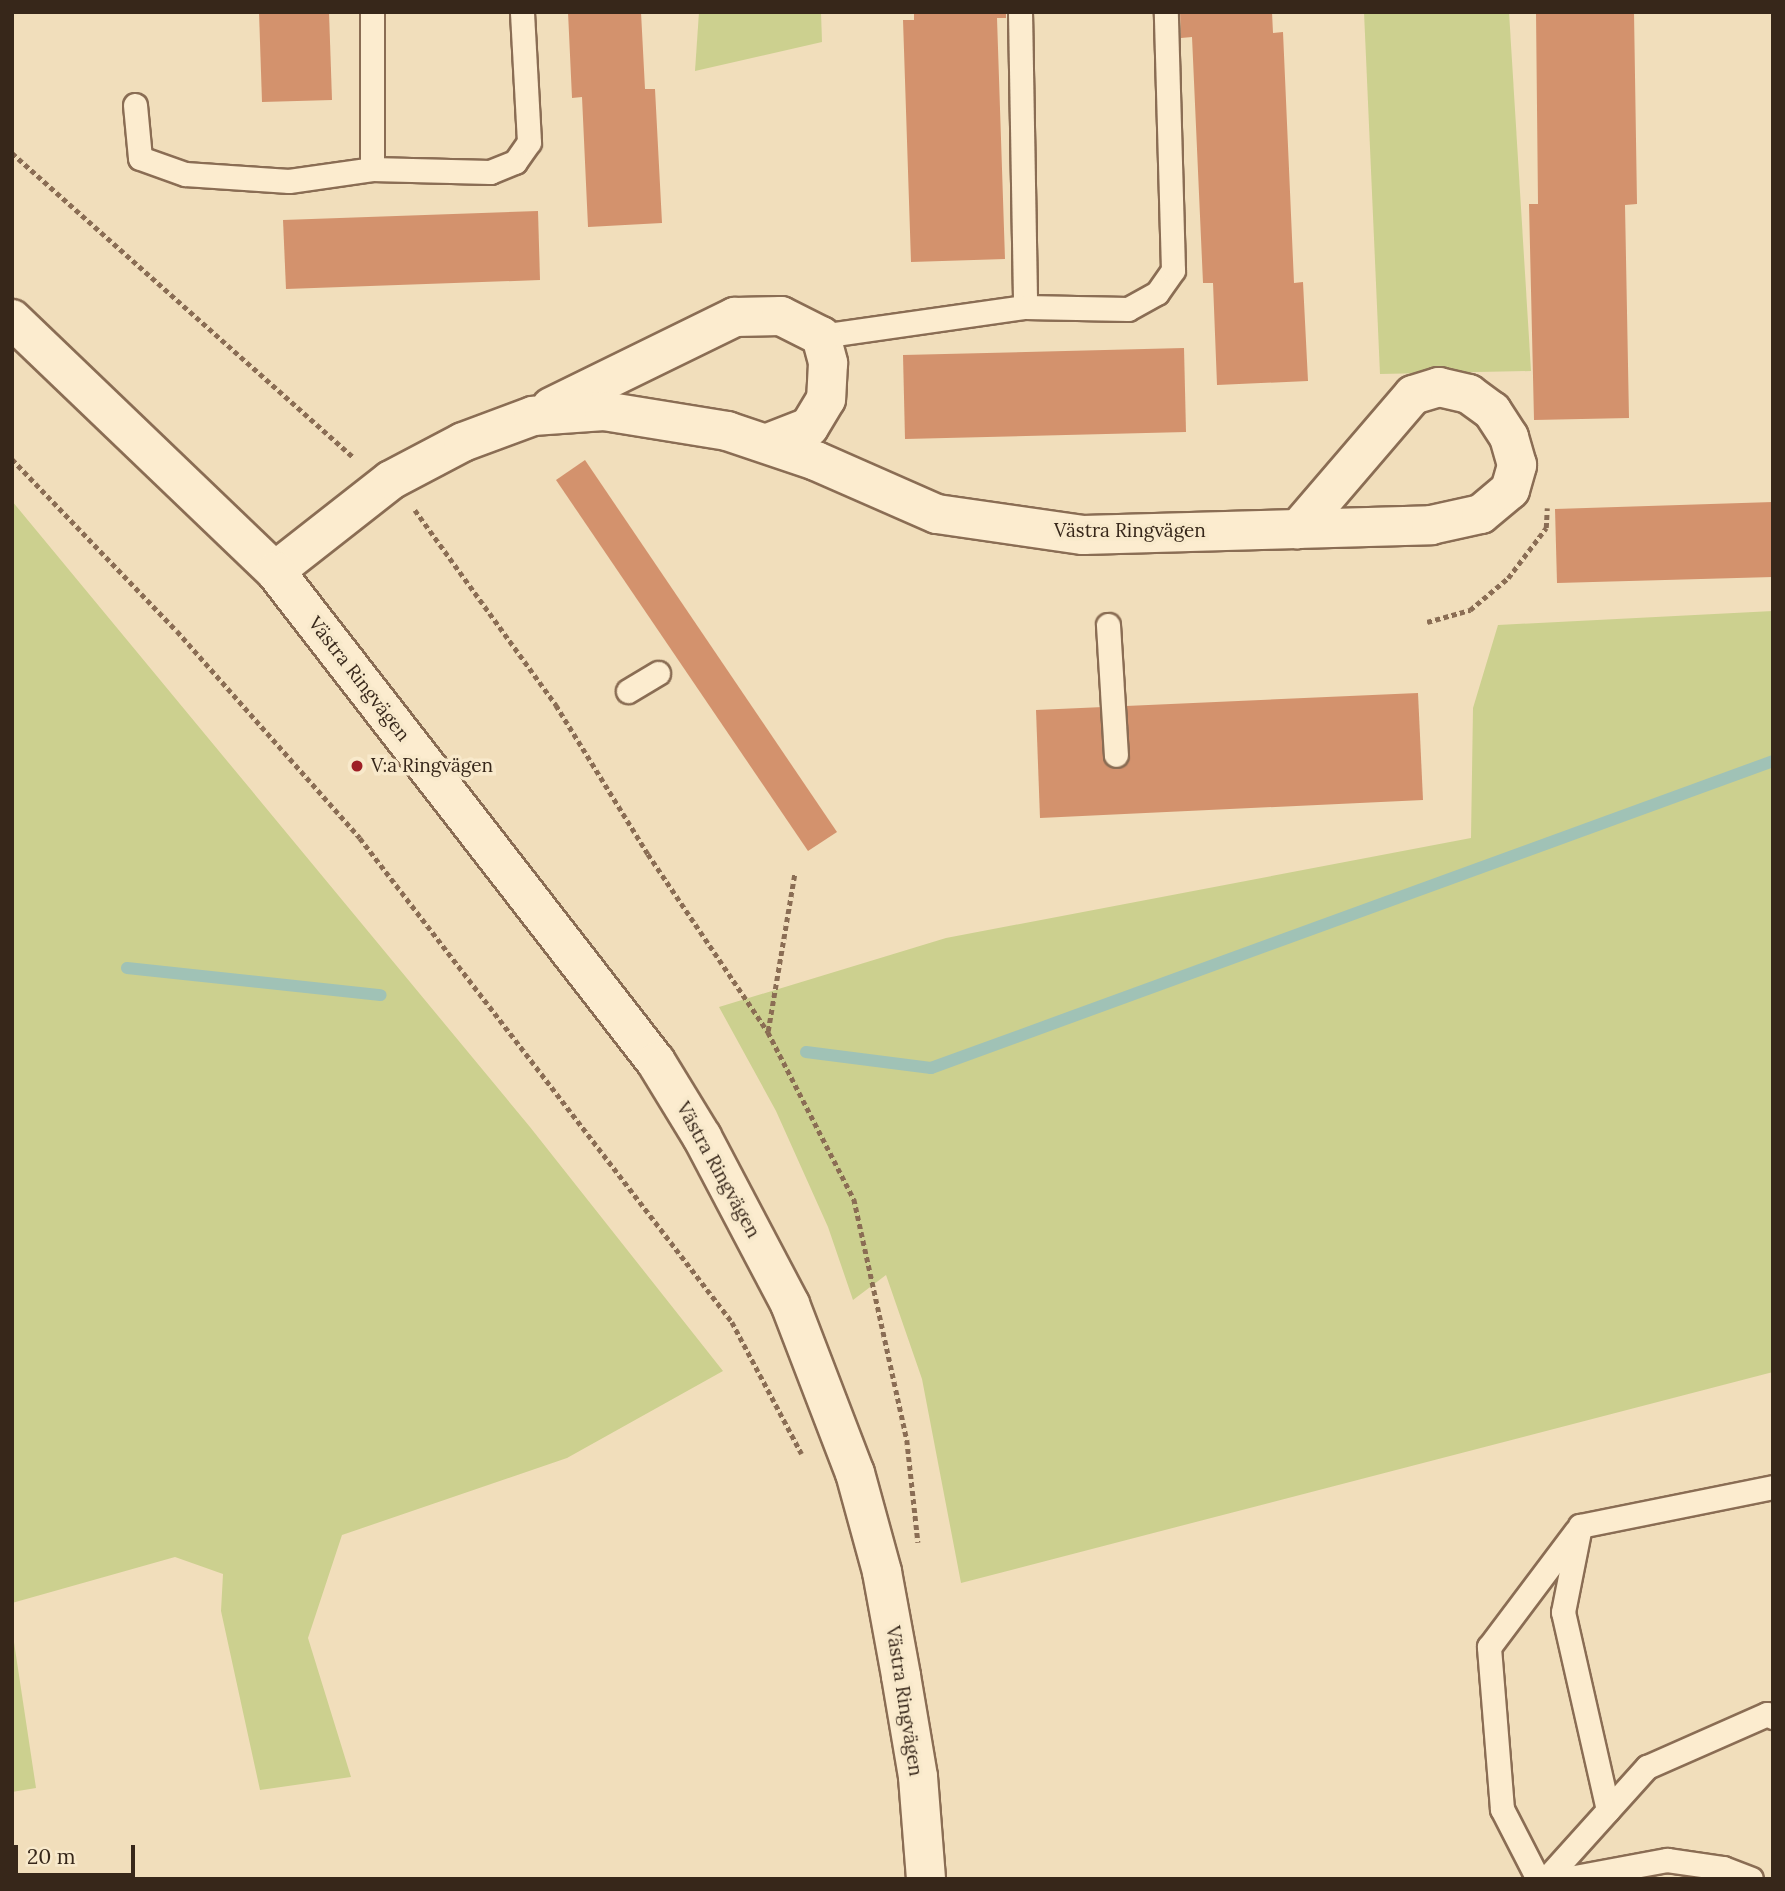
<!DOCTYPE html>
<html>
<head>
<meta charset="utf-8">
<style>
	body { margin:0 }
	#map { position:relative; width:1785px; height:1891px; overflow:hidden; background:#f1debb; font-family:Lora,serif }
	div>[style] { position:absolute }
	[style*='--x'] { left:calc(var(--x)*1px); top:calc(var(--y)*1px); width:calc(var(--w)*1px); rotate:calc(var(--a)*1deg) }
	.green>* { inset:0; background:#ccd08f }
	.stream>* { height:12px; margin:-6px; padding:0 6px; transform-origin:6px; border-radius:6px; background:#a0c2b6 }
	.building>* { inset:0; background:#d3926d }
	.path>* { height:4.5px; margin-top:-2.25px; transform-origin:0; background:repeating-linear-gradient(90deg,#8a6d54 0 5px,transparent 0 8.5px) }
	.roads { filter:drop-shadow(2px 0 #8a6d54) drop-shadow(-2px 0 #8a6d54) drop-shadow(0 2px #8a6d54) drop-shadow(0 -2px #8a6d54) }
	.lane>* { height:23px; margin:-11.5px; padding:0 11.5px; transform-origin:11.5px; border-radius:11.5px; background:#fceccf }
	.street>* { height:38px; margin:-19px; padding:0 19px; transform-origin:19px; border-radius:19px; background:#fceccf }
	.secondary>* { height:38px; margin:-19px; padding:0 19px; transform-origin:19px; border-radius:19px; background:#fceccf }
	.dots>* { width:19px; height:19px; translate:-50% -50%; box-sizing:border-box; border:4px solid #f8e9cb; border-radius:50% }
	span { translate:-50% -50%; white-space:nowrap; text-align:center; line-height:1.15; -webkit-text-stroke:7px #f8e9cb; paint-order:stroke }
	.street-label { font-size:19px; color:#37271a }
	.poi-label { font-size:19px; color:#37271a }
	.left { translate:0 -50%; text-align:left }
	.frame { position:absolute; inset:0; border:14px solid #37271a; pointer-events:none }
	.scale { position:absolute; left:14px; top:1845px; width:121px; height:32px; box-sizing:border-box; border:4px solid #37271a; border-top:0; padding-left:9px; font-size:21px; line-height:24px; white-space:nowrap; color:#37271a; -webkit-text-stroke:5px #f8e9cb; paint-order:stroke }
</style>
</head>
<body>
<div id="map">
	<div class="green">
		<div style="clip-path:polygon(699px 12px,821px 12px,822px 42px,695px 71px)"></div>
		<div style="clip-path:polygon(1364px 12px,1509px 12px,1531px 371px,1380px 374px)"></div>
		<div style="clip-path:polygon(12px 501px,530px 1127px,723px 1371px,567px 1458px,342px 1535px,308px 1638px,351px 1777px,260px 1790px,221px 1611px,223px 1574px,175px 1557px,12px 1603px)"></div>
		<div style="clip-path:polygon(1773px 611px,1773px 1372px,961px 1583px,922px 1379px,886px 1275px,853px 1300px,828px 1227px,776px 1111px,719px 1007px,946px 938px,1471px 838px,1473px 708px,1498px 625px)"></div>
		<div style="clip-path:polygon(12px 1629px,36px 1788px,12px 1792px)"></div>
	</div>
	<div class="stream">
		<div style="--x:127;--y:968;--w:255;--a:6.1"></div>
		<div style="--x:806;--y:1052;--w:126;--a:7.3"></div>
		<div style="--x:931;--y:1068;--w:896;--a:-20.03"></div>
	</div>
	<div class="building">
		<div style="clip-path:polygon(259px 12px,329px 12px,332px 100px,262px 102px)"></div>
		<div style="clip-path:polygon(568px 12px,641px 12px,645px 89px,655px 89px,662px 223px,588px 227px,582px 97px,572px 98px)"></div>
		<div style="clip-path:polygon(914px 12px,1006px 12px,1006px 18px,997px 18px,1005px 259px,911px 262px,903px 20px,914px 20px)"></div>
		<div style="clip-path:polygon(1180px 12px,1272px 12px,1273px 33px,1283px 32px,1294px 283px,1303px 282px,1308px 381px,1217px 385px,1213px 283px,1203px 283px,1192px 37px,1181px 38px)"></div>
		<div style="clip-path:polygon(1536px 12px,1634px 12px,1637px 204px,1625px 205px,1629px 418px,1534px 420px,1529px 204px,1538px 204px)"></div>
		<div style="clip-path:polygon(538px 211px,540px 280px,286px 289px,283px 220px)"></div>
		<div style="clip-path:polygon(1184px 348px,1186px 432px,905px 439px,903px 355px)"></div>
		<div style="clip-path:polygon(585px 460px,837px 832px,808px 851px,556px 480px)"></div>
		<div style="clip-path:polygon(1773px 502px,1773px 577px,1557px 583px,1555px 509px)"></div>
		<div style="clip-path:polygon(1418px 693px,1423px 800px,1040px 818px,1036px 710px)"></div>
	</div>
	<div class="path">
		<div style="--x:12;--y:153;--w:458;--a:41.7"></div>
		<div style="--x:12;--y:459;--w:238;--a:46.2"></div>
		<div style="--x:177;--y:631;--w:276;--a:48.5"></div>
		<div style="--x:360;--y:838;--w:610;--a:52.45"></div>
		<div style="--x:732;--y:1322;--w:149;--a:62.1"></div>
		<div style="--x:415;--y:510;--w:241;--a:54.1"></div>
		<div style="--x:556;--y:705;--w:175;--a:58.3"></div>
		<div style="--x:648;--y:854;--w:215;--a:56"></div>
		<div style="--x:768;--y:1032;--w:188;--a:62.8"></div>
		<div style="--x:854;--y:1199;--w:247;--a:77.6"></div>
		<div style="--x:907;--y:1440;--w:103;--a:83.8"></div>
		<div style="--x:1427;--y:622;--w:45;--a:-15.6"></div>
		<div style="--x:1470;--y:610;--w:50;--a:-40.1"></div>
		<div style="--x:1508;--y:578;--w:63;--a:-52.8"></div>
		<div style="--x:1546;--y:528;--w:20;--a:-87"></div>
		<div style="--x:768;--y:1031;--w:161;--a:-80.4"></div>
	</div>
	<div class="roads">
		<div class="lane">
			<div style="--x:1020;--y:12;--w:295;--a:89"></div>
			<div style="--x:135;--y:105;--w:53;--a:84.6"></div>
			<div style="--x:140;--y:158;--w:48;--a:19.6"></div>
			<div style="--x:185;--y:174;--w:104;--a:3.9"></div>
			<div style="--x:289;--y:181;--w:84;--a:-8.2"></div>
			<div style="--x:372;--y:169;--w:118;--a:1.5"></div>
			<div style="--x:490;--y:172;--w:27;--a:-22"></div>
			<div style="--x:515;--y:162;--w:24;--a:-55"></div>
			<div style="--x:529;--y:142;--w:130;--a:-93.1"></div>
			<div style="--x:372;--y:169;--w:157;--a:-90"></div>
			<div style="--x:821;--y:336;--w:206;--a:-8.1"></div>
			<div style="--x:1025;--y:307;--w:103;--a:1.1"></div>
			<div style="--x:1128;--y:309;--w:33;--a:-29"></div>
			<div style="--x:1157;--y:293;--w:28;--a:-55"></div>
			<div style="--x:1173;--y:270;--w:258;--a:-91.6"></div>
			<div style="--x:1108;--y:625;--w:130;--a:86.5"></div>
			<div style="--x:628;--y:691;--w:35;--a:-31"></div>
			<div style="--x:1608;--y:1810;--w:203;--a:-102.8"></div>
			<div style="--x:1563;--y:1612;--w:88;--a:-78.8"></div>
			<div style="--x:1580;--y:1526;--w:197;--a:-11.4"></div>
			<div style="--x:1538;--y:1879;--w:79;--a:-117.2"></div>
			<div style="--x:1502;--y:1809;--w:163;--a:-94.6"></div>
			<div style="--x:1489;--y:1647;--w:145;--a:-53.1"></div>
			<div style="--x:1546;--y:1879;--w:151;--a:-48"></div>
			<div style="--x:1647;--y:1767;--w:131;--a:-23.8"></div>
			<div style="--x:1767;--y:1714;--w:7;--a:27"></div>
			<div style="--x:1564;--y:1879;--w:105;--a:-10.5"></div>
			<div style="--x:1667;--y:1860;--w:57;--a:8.1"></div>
			<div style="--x:1723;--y:1868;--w:30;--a:21"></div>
		</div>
		<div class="street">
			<div style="--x:551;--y:407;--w:205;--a:-26.1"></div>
			<div style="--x:735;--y:317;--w:46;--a:-1.2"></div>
			<div style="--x:781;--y:316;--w:45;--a:26.6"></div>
			<div style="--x:821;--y:336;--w:28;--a:75"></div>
			<div style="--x:828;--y:363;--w:36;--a:93"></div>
			<div style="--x:826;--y:399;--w:33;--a:121"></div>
			<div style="--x:809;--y:427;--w:44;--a:158.7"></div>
			<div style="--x:275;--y:571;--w:147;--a:-38.1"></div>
			<div style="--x:391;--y:480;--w:81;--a:-27.8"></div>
			<div style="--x:463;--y:442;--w:75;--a:-20.4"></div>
			<div style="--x:533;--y:416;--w:71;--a:-4"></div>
			<div style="--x:604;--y:411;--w:125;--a:9.2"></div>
			<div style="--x:727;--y:431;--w:94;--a:18.6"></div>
			<div style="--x:816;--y:461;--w:132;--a:23.7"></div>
			<div style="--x:937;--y:514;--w:148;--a:8.2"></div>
			<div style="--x:1083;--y:535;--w:348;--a:-1.6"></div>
			<div style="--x:1431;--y:525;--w:51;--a:-12.4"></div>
			<div style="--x:1481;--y:514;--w:38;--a:-40"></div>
			<div style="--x:1510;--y:490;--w:26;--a:-74"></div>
			<div style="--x:1517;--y:465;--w:29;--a:-106"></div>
			<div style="--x:1509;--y:437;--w:31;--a:-123"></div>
			<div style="--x:1492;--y:411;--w:29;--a:-144"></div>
			<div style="--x:1469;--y:394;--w:31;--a:-167"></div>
			<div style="--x:1439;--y:387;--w:27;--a:163"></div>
			<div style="--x:1413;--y:395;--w:177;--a:130.6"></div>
		</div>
		<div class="secondary">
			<div style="--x:12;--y:319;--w:364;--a:43.8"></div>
			<div style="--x:275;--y:571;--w:621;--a:52.19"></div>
			<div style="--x:656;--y:1062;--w:88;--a:58.5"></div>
			<div style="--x:702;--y:1137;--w:189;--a:62.2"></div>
			<div style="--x:790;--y:1304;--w:181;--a:69"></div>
			<div style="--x:855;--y:1473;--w:103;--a:74.7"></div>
			<div style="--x:882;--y:1572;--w:106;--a:79.6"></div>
			<div style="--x:901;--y:1676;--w:102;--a:80.4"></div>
			<div style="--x:918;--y:1777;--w:102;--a:85.5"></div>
		</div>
	</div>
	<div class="dots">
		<div style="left:357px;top:766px;background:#9e1f26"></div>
	</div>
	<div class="street-label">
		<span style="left:1130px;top:531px">Västra Ringvägen</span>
		<span style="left:359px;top:679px;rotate:52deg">Västra Ringvägen</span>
		<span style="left:718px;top:1170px;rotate:61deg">Västra Ringvägen</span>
		<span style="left:904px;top:1701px;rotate:81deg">Västra Ringvägen</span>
	</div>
	<div class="poi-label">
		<span class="left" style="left:371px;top:766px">V:a Ringvägen</span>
	</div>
	<div class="frame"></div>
	<div class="scale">20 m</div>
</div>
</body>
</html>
